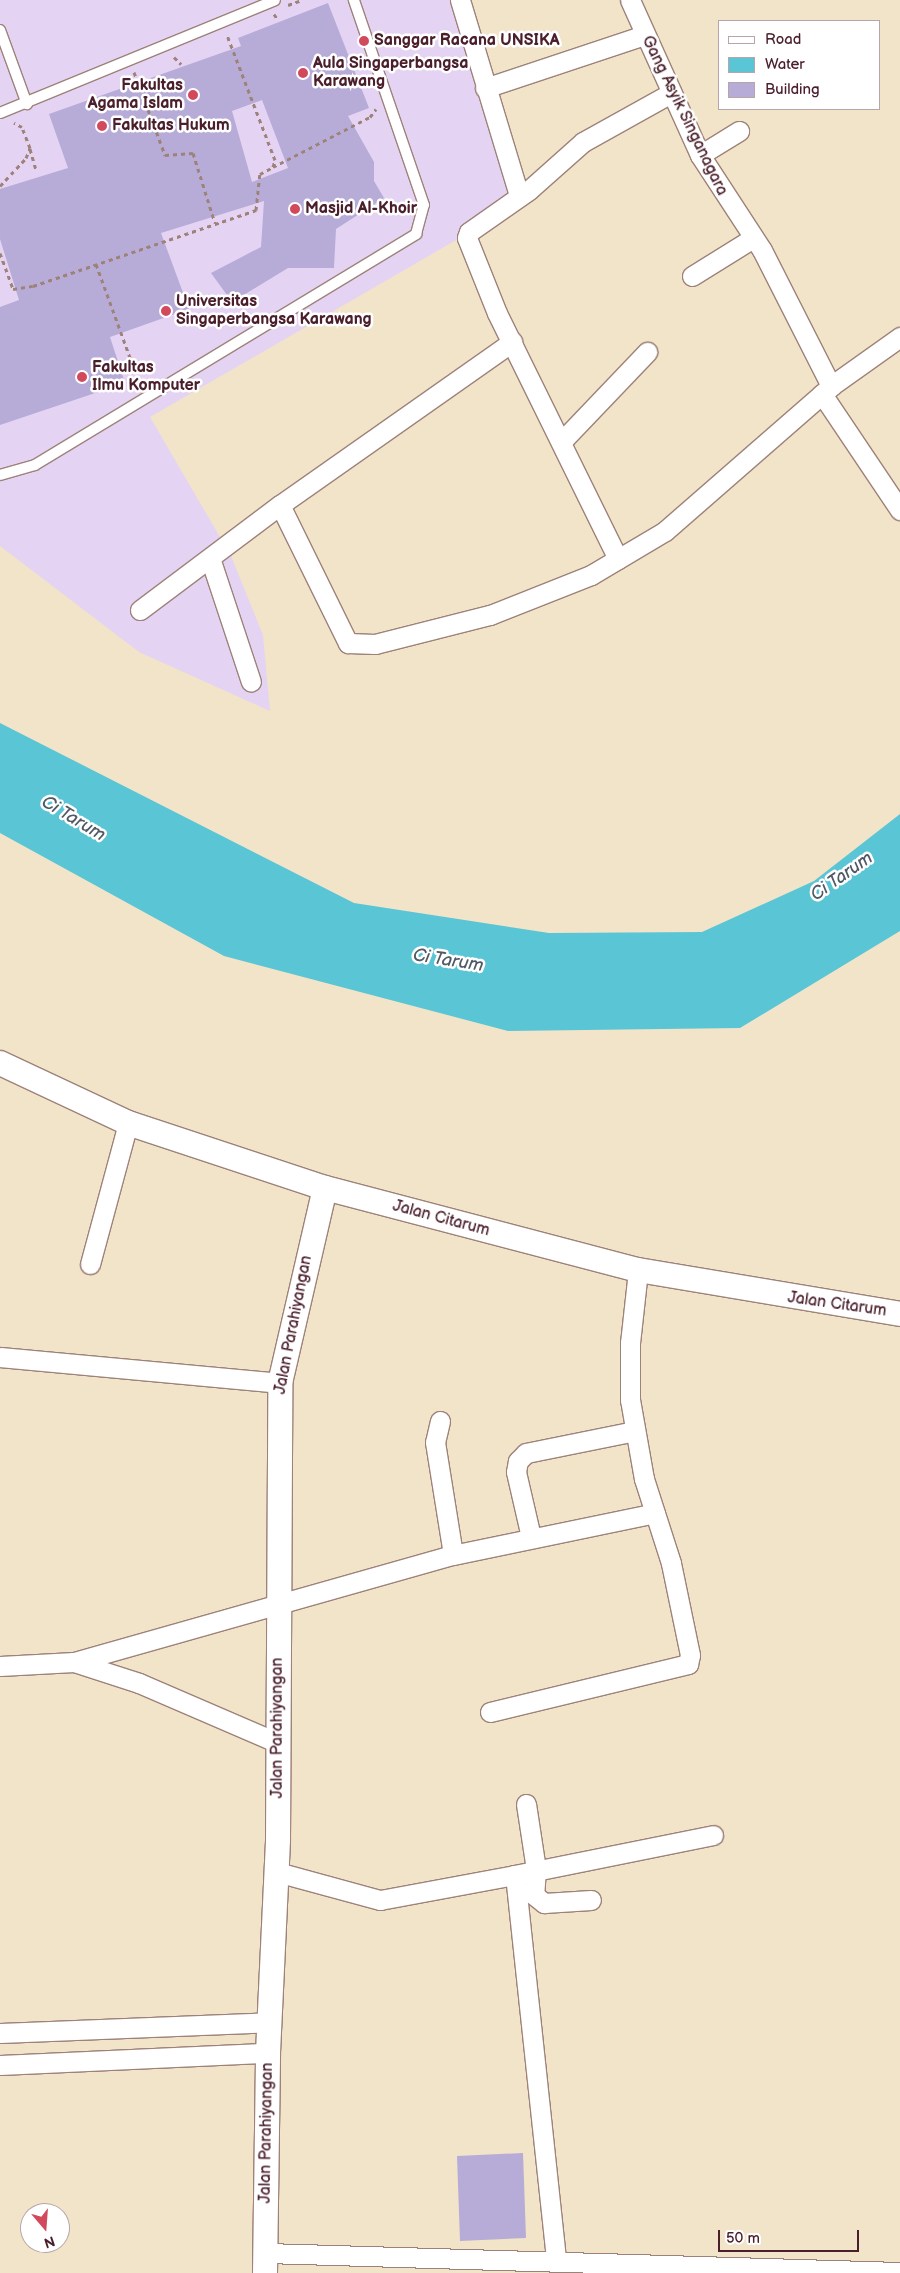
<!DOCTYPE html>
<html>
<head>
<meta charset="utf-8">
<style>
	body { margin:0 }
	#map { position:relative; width:900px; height:2273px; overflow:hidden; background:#f2e4c9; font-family:"Balsamiq Sans",sans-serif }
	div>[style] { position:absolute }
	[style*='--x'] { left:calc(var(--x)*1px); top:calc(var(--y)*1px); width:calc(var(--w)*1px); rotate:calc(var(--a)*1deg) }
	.built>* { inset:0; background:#e4d3f2 }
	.water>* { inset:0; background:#5ac5d5 }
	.building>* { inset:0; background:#b7acd7 }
	.path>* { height:3px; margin-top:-1.5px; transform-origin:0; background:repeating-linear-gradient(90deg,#9e827a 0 4px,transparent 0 8px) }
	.roads { filter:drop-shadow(1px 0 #9e827a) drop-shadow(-1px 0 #9e827a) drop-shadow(0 1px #9e827a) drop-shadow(0 -1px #9e827a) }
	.service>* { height:10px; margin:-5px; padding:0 5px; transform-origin:5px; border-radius:5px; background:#fff }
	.minor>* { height:19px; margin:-9.5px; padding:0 9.5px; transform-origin:9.5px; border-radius:9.5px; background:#fff }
	.tertiary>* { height:24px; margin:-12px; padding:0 12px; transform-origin:12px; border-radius:12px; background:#fff }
	.dots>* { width:14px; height:14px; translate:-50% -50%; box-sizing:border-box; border:2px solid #fff; border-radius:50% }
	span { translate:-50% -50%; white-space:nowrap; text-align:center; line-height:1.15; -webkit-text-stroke:5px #fff; paint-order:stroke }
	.poi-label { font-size:16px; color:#4a1f2b; font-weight:700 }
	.left { translate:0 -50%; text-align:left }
	.right { translate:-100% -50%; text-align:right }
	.street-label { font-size:16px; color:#4a1f2b }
	.water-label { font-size:18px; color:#505966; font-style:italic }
	.legend { position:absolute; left:718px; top:20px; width:162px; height:90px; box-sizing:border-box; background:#fff; border:1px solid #b7a5aa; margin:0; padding:6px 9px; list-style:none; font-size:15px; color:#4a1f2b }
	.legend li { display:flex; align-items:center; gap:10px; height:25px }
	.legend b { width:25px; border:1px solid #b7a5aa }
	.north { position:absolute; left:20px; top:2203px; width:50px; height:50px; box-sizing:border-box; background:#fff; border:1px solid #b7a5aa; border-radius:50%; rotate:162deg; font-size:14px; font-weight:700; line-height:20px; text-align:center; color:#4a1f2b }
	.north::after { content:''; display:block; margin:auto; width:18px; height:22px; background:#d1495b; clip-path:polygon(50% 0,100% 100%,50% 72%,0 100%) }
	.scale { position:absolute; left:718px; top:2230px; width:141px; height:22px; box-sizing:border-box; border:2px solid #4a1f2b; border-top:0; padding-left:6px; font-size:15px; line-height:18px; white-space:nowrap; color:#4a1f2b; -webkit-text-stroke:4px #fff; paint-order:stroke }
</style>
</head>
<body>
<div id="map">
	<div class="built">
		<div style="clip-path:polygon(0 0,458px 0,515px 206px,150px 417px,231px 556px,263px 635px,270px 711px,139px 652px,0 546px)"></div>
	</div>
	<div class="water">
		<div style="clip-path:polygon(0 723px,354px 903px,549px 933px,702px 932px,814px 881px,900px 814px,900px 931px,740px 1028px,508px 1031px,224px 956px,0 833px)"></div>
	</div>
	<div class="building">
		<div style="clip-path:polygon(evenodd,328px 3px,369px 108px,348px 116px,374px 162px,374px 181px,384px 198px,336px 229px,334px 268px,288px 268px,232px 302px,211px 273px,261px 247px,264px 201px,161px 233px,189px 309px,110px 337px,125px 383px,0 425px,0 307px,19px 300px,0 239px,0 189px,68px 168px,49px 114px,241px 46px,238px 38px,328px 3px,262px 100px,288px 168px,252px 182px,232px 111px,262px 100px)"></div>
		<div style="clip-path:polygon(523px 2153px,526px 2238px,460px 2241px,457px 2156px)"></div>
	</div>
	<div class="path">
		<div style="--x:288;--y:5;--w:15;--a:-20"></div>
		<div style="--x:274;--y:14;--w:7;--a:56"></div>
		<div style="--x:174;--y:57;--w:10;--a:45"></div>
		<div style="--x:134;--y:72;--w:89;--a:69.5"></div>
		<div style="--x:165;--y:155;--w:28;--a:-4"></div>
		<div style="--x:193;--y:153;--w:73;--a:72.6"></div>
		<div style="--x:30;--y:149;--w:22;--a:74"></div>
		<div style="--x:273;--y:167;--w:109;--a:-27.3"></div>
		<div style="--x:370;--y:117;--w:10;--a:-53"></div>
		<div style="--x:0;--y:186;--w:38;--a:-47"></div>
		<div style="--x:26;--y:158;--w:11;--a:-68"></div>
		<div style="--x:30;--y:148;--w:22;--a:-111"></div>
		<div style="--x:22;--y:127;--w:9;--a:-153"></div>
		<div style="--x:0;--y:253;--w:38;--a:70"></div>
		<div style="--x:13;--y:289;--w:20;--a:-9"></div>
		<div style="--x:33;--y:286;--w:236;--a:-18.8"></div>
		<div style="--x:256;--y:210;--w:36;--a:-84"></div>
		<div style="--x:260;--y:174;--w:15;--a:-28"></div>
		<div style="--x:273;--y:167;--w:7;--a:-74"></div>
		<div style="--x:275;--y:160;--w:134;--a:-111"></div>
		<div style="--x:96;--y:264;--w:129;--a:70"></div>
	</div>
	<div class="roads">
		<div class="service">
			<div style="--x:0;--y:30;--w:79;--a:70"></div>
			<div style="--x:0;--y:113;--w:297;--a:-22.3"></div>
			<div style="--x:0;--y:475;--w:36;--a:-16"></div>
			<div style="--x:35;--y:465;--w:446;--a:-31.2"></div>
			<div style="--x:416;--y:234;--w:30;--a:-75"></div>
			<div style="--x:424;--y:205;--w:217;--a:-108.9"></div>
		</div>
		<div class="minor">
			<div style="--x:460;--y:0;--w:205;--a:73.2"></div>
			<div style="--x:630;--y:0;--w:170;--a:65.7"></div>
			<div style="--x:700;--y:155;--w:113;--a:56.9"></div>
			<div style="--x:762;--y:250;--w:153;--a:63.1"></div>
			<div style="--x:485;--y:88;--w:168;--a:-18.4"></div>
			<div style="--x:700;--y:155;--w:46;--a:-31.6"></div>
			<div style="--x:692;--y:276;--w:72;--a:-31.9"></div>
			<div style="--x:822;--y:394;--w:140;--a:56.1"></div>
			<div style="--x:563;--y:440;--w:122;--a:-46.3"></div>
			<div style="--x:280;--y:505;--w:154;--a:63.8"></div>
			<div style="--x:348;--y:643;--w:27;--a:2"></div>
			<div style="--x:375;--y:644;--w:119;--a:-14.2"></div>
			<div style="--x:490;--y:615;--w:109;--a:-21.6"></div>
			<div style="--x:591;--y:575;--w:86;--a:-30.7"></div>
			<div style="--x:665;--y:531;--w:220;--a:-41.1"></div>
			<div style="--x:831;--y:386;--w:85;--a:-35.4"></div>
			<div style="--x:618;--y:559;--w:274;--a:-116.2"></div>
			<div style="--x:497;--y:313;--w:81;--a:-111.8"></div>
			<div style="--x:467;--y:238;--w:6;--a:-72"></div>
			<div style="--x:469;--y:232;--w:73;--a:-35"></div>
			<div style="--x:529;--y:190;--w:72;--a:-41.6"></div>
			<div style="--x:583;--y:142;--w:101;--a:-29.1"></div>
			<div style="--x:211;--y:561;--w:127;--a:71.7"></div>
			<div style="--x:140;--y:610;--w:175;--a:-36.9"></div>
			<div style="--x:280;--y:505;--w:284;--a:-35.1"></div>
			<div style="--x:90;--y:1264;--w:146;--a:-74.9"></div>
			<div style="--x:0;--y:1357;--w:281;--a:5.3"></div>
			<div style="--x:440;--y:1421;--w:22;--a:103"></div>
			<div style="--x:435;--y:1442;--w:114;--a:80.9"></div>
			<div style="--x:531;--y:1537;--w:67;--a:-103"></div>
			<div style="--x:516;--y:1472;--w:11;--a:-80"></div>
			<div style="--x:518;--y:1461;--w:11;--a:-45"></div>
			<div style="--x:526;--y:1453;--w:111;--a:-11.4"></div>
			<div style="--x:74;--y:1662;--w:68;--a:17.9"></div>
			<div style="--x:139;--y:1683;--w:149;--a:23.3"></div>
			<div style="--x:0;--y:1666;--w:74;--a:-3.1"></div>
			<div style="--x:74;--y:1662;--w:394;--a:-15.8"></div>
			<div style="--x:453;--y:1555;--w:206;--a:-11.7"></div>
			<div style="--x:490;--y:1712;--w:204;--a:-13.6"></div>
			<div style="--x:688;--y:1664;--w:9;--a:-77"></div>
			<div style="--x:690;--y:1655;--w:94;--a:-101.7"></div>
			<div style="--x:671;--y:1563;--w:88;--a:-107.8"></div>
			<div style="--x:644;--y:1479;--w:80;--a:-100"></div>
			<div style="--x:630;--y:1400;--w:57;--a:-90"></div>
			<div style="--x:630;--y:1343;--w:73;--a:-83.7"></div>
			<div style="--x:526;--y:1804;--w:66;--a:81.3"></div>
			<div style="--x:536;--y:1869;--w:26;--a:94"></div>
			<div style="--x:534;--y:1895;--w:13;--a:39"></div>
			<div style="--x:544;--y:1903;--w:47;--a:-3.7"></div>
			<div style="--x:277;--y:1872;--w:107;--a:15.2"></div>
			<div style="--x:380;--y:1900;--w:137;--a:-10.5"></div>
			<div style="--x:515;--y:1875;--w:386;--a:83.9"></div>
			<div style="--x:515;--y:1875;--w:202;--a:-11.4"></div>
			<div style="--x:0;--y:2033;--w:270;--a:-2.3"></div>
			<div style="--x:0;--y:2065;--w:268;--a:-2.6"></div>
			<div style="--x:266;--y:2253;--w:634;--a:1.72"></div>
		</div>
		<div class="tertiary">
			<div style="--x:0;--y:1063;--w:141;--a:25.1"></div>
			<div style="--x:128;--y:1123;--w:207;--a:18.3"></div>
			<div style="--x:325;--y:1188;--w:324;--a:14.7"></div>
			<div style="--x:638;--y:1270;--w:266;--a:9.5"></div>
			<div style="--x:265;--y:2273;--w:220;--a:-89.2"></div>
			<div style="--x:268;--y:2053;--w:214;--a:-87.3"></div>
			<div style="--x:278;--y:1839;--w:456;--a:-89.7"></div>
			<div style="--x:280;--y:1383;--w:200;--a:-77"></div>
		</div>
	</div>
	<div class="dots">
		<div style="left:364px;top:41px;background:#d1495b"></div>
		<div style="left:303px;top:73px;background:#d1495b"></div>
		<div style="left:193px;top:95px;background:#d1495b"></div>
		<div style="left:102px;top:126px;background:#d1495b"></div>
		<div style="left:295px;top:209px;background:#d1495b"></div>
		<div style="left:166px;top:311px;background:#d1495b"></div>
		<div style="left:82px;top:377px;background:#d1495b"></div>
	</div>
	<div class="poi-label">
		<span class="left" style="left:374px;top:41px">Sanggar Racana UNSIKA</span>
		<span class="left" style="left:313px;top:73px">Aula Singaperbangsa<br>Karawang</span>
		<span class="right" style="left:183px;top:95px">Fakultas<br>Agama Islam</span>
		<span class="left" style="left:112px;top:126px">Fakultas Hukum</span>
		<span class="left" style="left:305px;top:209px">Masjid Al-Khoir</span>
		<span class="left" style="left:176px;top:311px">Universitas<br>Singaperbangsa Karawang</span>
		<span class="left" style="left:92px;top:377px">Fakultas<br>Ilmu Komputer</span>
	</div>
	<div class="street-label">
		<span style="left:684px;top:116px;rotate:64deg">Gang Asyik Singanagara</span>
		<span style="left:441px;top:1219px;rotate:15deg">Jalan Citarum</span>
		<span style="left:837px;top:1305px;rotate:8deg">Jalan Citarum</span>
		<span style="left:294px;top:1325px;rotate:-79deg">Jalan Parahiyangan</span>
		<span style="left:278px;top:1728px;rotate:-90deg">Jalan Parahiyangan</span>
		<span style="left:267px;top:2133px;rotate:-89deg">Jalan Parahiyangan</span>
	</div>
	<div class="water-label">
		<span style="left:73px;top:819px;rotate:31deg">Ci Tarum</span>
		<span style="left:842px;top:877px;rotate:-35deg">Ci Tarum</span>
		<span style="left:448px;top:961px;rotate:9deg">Ci Tarum</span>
	</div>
	<ul class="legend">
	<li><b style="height:6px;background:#fff"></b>Road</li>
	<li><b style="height:14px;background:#5ac5d5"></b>Water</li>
	<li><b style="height:14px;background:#b7acd7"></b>Building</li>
	</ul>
	<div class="north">N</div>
	<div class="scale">50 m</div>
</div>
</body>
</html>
